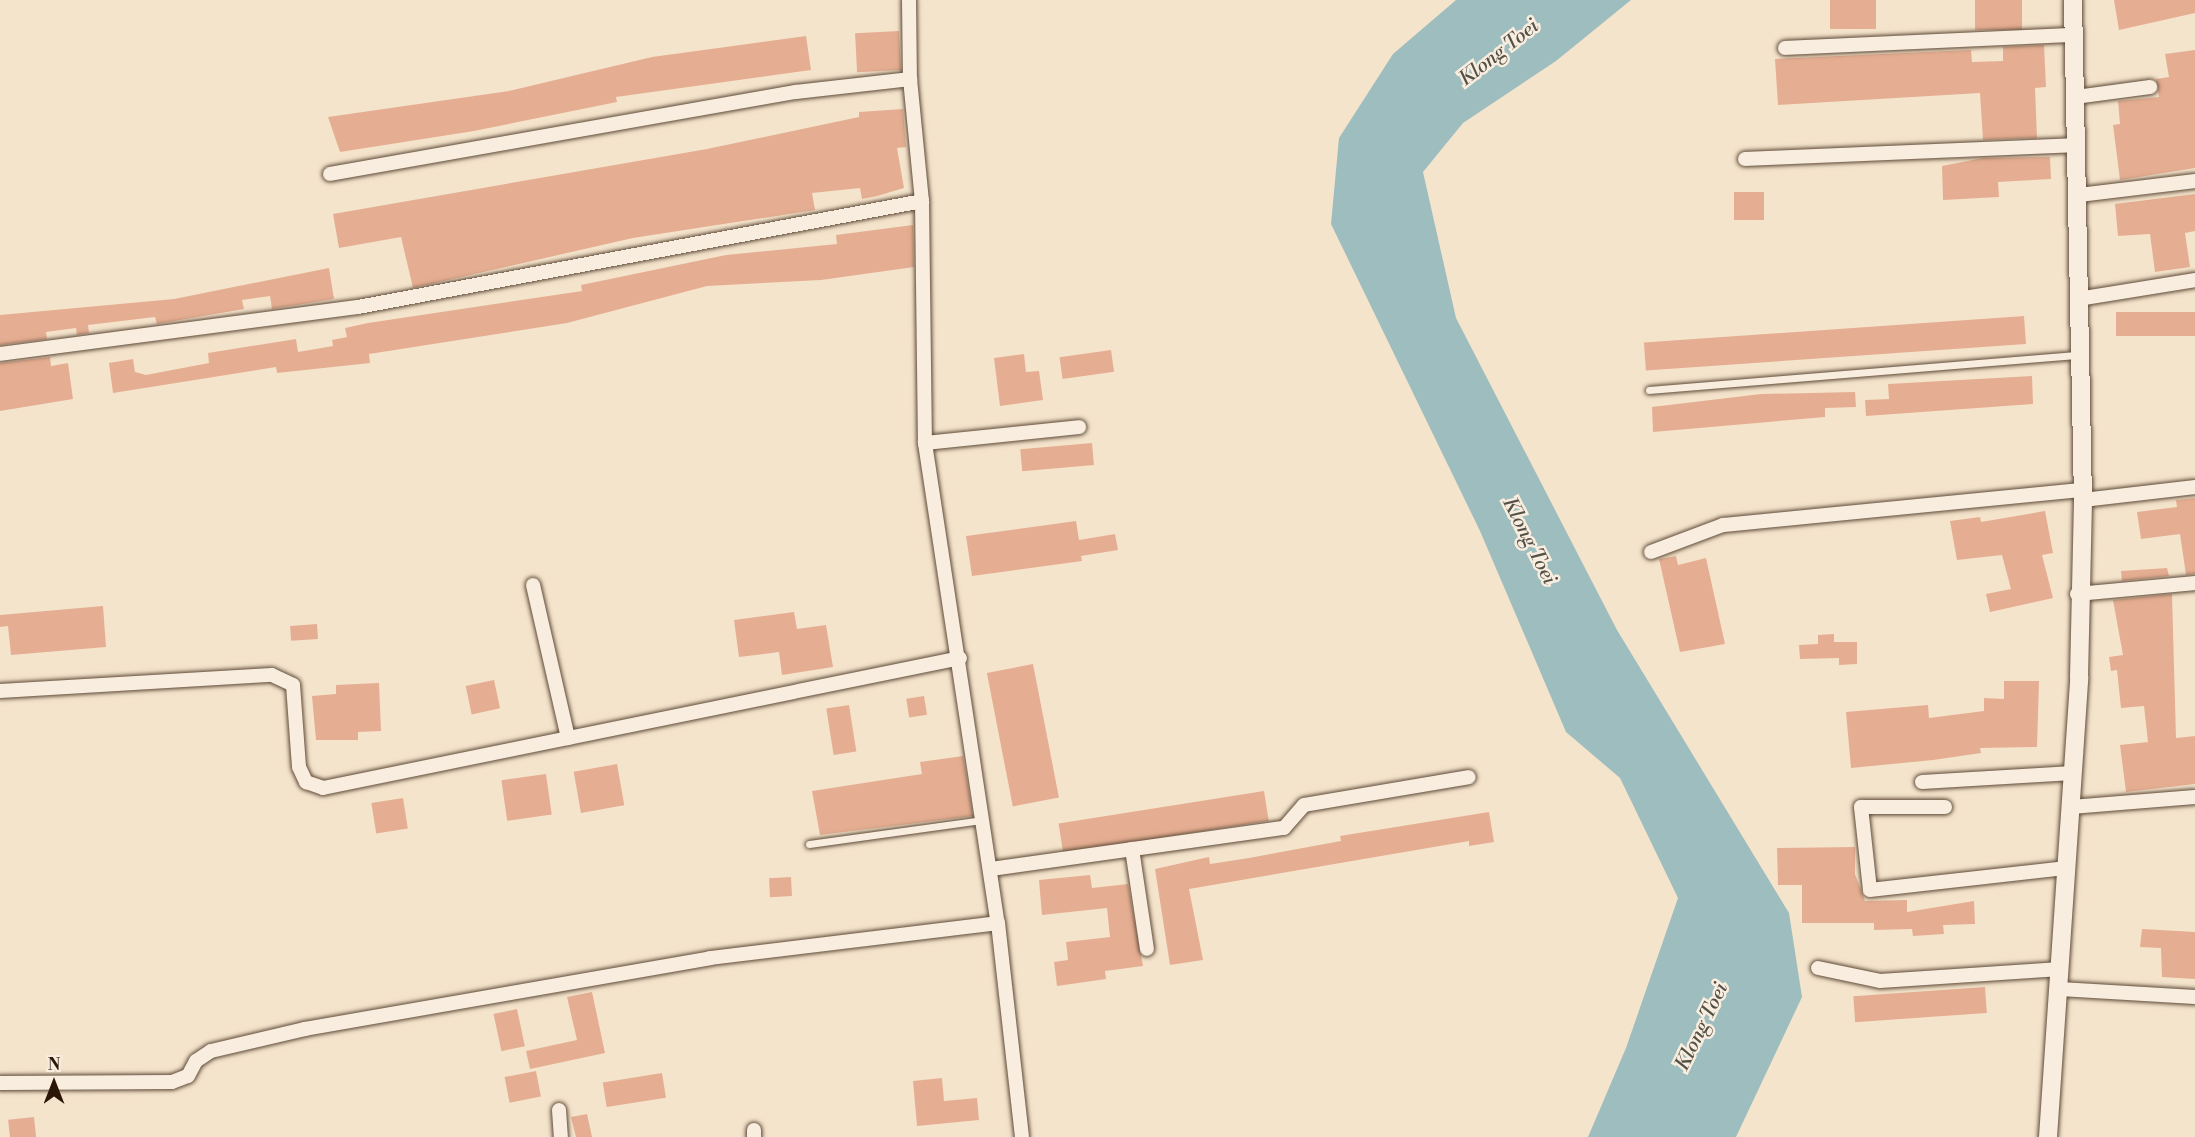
<!DOCTYPE html>
<html>
<head>
<meta charset="utf-8">
<style>
	body { margin:0 }
	#map { position:relative; width:2195px; height:1137px; overflow:hidden; background:#f5e4cc; font-family:"Libre Bodoni",serif }
	div>[style] { position:absolute }
	[style*='--x'] { left:calc(var(--x)*1px); top:calc(var(--y)*1px); width:calc(var(--w)*1px); rotate:calc(var(--a)*1deg) }
	.water>* { inset:0; background:#9ebdbe }
	.building>* { inset:0; background:#e5ae92; transform-origin:0 0 }
	.roads { filter:drop-shadow(0 0 2px #5e4a38) drop-shadow(0 0 2px #5e4a38) }
	.lane>* { height:7px; margin:-3.5px; padding:0 3.5px; transform-origin:3.5px; border-radius:3.5px; background:#f8edde }
	.street>* { height:14px; margin:-7px; padding:0 7px; transform-origin:7px; border-radius:7px; background:#f8edde }
	.secondary>* { height:18px; margin:-9px; padding:0 9px; transform-origin:9px; border-radius:9px; background:#f8edde }
	span { translate:-50% -50%; white-space:nowrap; text-align:center; line-height:1.15; -webkit-text-stroke:5px #f8edde; paint-order:stroke }
	.water-label { font-size:20px; color:#535047; font-style:italic }
	.north { position:absolute; left:24px; top:1053px; width:60px; height:60px; -webkit-text-stroke:4px #f8edde; paint-order:stroke; rotate:0deg; font-size:16px; font-weight:700; line-height:24px; text-align:center; color:#2b1607 }
	.north::after { content:''; display:block; margin:auto; width:21px; height:27px; background:#2b1607; clip-path:polygon(50% 0,100% 100%,50% 72%,0 100%) }
</style>
</head>
<body>
<div id="map">
	<div class="water">
		<div style="clip-path:polygon(1456px 0,1631px 0,1556px 61px,1463px 123px,1423px 172px,1456px 318px,1617px 630px,1789px 913px,1802px 997px,1736px 1137px,1588px 1137px,1626px 1048px,1678px 898px,1620px 778px,1566px 732px,1480px 531px,1331px 224px,1339px 138px,1393px 54px)"></div>
	</div>
	<div class="building">
		<div style="left:1830px;top:0;width:46px;height:29px"></div>
		<div style="left:1975px;top:0;width:47px;height:30px"></div>
		<div style="clip-path:polygon(2114px 0,2195px 0,2195px 13px,2119px 30px)"></div>
		<div style="left:899px;top:31px;width:39px;height:44px;rotate:87deg"></div>
		<div style="clip-path:polygon(806px 36px,811px 70px,616px 97px,617px 102px,474px 131px,340px 152px,328px 117px,509px 91px,652px 57px)"></div>
		<div style="clip-path:polygon(2044px 45px,2046px 87px,2035px 88px,2037px 138px,1983px 140px,1980px 93px,1778px 105px,1775px 59px,1971px 50px,1972px 62px,2003px 61px,2003px 47px)"></div>
		<div style="clip-path:polygon(2195px 50px,2195px 168px,2120px 180px,2113px 125px,2120px 124px,2118px 101px,2159px 97px,2156px 79px,2169px 77px,2165px 54px)"></div>
		<div style="clip-path:polygon(903px 109px,906px 147px,897px 148px,904px 188px,877px 196px,862px 199px,860px 188px,812px 193px,815px 210px,633px 238px,413px 288px,401px 237px,339px 248px,333px 214px,707px 149px,859px 117px,859px 112px)"></div>
		<div style="clip-path:polygon(2050px 157px,2051px 179px,1998px 182px,1999px 197px,1943px 200px,1942px 166px,1983px 158px)"></div>
		<div style="left:1734px;top:192px;width:30px;height:28px"></div>
		<div style="clip-path:polygon(2195px 194px,2195px 231px,2185px 233px,2190px 267px,2155px 272px,2150px 234px,2118px 236px,2115px 204px)"></div>
		<div style="clip-path:polygon(913px 225px,914px 267px,821px 280px,707px 286px,567px 323px,369px 354px,370px 363px,277px 373px,276px 367px,113px 393px,109px 363px,133px 359px,135px 372px,146px 375px,209px 363px,208px 353px,296px 339px,298px 352px,333px 346px,332px 340px,347px 337px,345px 328px,368px 323px,582px 291px,581px 285px,726px 255px,837px 244px,836px 235px)"></div>
		<div style="clip-path:polygon(329px 268px,334px 299px,272px 309px,270px 296px,242px 300px,244px 309px,157px 324px,155px 317px,88px 325px,89px 333px,77px 335px,76px 328px,46px 332px,47px 339px,0 345px,0 315px,174px 299px)"></div>
		<div style="left:2195px;top:312px;width:24px;height:79px;rotate:90deg"></div>
		<div style="left:2024px;top:316px;width:28px;height:381px;rotate:86deg"></div>
		<div style="left:1111px;top:350px;width:22px;height:52px;rotate:82deg"></div>
		<div style="clip-path:polygon(1024px 354px,1026px 372px,1039px 371px,1043px 400px,1000px 406px,994px 358px)"></div>
		<div style="clip-path:polygon(50px 357px,51px 366px,68px 363px,73px 399px,0 411px,0 363px)"></div>
		<div style="clip-path:polygon(2032px 376px,2033px 404px,1866px 416px,1865px 400px,1889px 399px,1888px 384px)"></div>
		<div style="clip-path:polygon(1855px 392px,1856px 407px,1825px 408px,1825px 417px,1653px 432px,1652px 407px,1761px 394px)"></div>
		<div style="left:1092px;top:443px;width:22px;height:72px;rotate:85deg"></div>
		<div style="clip-path:polygon(2195px 498px,2195px 574px,2186px 575px,2180px 534px,2141px 539px,2137px 512px,2177px 507px,2176px 500px)"></div>
		<div style="clip-path:polygon(2045px 511px,2053px 553px,2042px 555px,2053px 598px,1990px 612px,1986px 594px,2011px 589px,2002px 555px,1957px 560px,1950px 521px,1980px 517px,1981px 522px)"></div>
		<div style="clip-path:polygon(1076px 521px,1079px 540px,1115px 534px,1118px 550px,1081px 556px,1082px 561px,972px 576px,966px 536px)"></div>
		<div style="clip-path:polygon(1676px 556px,1678px 565px,1706px 558px,1725px 644px,1680px 652px,1659px 559px)"></div>
		<div style="clip-path:polygon(2167px 568px,2169px 576px,2122px 581px,2121px 571px)"></div>
		<div style="clip-path:polygon(2172px 594px,2176px 738px,2195px 736px,2195px 784px,2126px 792px,2120px 745px,2148px 742px,2144px 706px,2121px 708px,2117px 670px,2111px 671px,2109px 657px,2123px 655px,2113px 600px)"></div>
		<div style="clip-path:polygon(103px 606px,106px 647px,11px 655px,8px 626px,0 627px,0 615px)"></div>
		<div style="clip-path:polygon(794px 612px,797px 629px,826px 625px,833px 667px,782px 675px,779px 652px,739px 657px,734px 620px)"></div>
		<div style="left:317px;top:624px;width:15px;height:27px;rotate:86deg"></div>
		<div style="clip-path:polygon(1834px 634px,1834px 642px,1857px 642px,1857px 664px,1839px 665px,1839px 658px,1800px 659px,1799px 645px,1818px 644px,1818px 635px)"></div>
		<div style="left:1033px;top:664px;width:136px;height:47px;rotate:79deg"></div>
		<div style="left:494px;top:680px;width:29px;height:29px;rotate:78deg"></div>
		<div style="clip-path:polygon(2004px 681px,2039px 681px,2037px 747px,1980px 748px,1981px 753px,1933px 760px,1851px 768px,1846px 712px,1928px 705px,1929px 718px,1984px 711px,1984px 698px,2004px 699px)"></div>
		<div style="clip-path:polygon(379px 683px,381px 731px,358px 732px,358px 740px,316px 740px,312px 696px,336px 694px,336px 685px)"></div>
		<div style="left:924px;top:696px;width:19px;height:18px;rotate:81deg"></div>
		<div style="left:849px;top:705px;width:47px;height:23px;rotate:81deg"></div>
		<div style="clip-path:polygon(963px 756px,973px 816px,820px 835px,812px 791px,922px 774px,920px 762px)"></div>
		<div style="left:617px;top:764px;width:42px;height:44px;rotate:80deg"></div>
		<div style="left:546px;top:774px;width:41px;height:45px;rotate:82deg"></div>
		<div style="left:1264px;top:791px;width:30px;height:208px;rotate:81deg"></div>
		<div style="left:403px;top:798px;width:31px;height:32px;rotate:81deg"></div>
		<div style="clip-path:polygon(1489px 812px,1494px 842px,1469px 846px,1469px 841px,1189px 889px,1203px 960px,1170px 965px,1155px 869px,1209px 857px,1210px 864px,1249px 858px,1341px 841px,1340px 836px)"></div>
		<div style="clip-path:polygon(1855px 847px,1855px 874px,1865px 901px,1907px 900px,1907px 912px,1974px 901px,1975px 924px,1943px 925px,1944px 934px,1913px 936px,1912px 929px,1874px 930px,1874px 923px,1802px 923px,1802px 885px,1778px 885px,1777px 848px)"></div>
		<div style="clip-path:polygon(1090px 875px,1092px 888px,1128px 884px,1143px 966px,1105px 971px,1106px 979px,1057px 986px,1054px 962px,1068px 960px,1066px 942px,1110px 937px,1107px 908px,1042px 915px,1039px 880px)"></div>
		<div style="left:791px;top:877px;width:19px;height:22px;rotate:87deg"></div>
		<div style="clip-path:polygon(2142px 929px,2195px 932px,2195px 979px,2162px 977px,2161px 948px,2140px 947px)"></div>
		<div style="left:1985px;top:987px;width:26px;height:132px;rotate:86deg"></div>
		<div style="clip-path:polygon(592px 992px,605px 1053px,530px 1069px,526px 1051px,577px 1040px,567px 997px)"></div>
		<div style="left:517px;top:1009px;width:38px;height:24px;rotate:78deg"></div>
		<div style="left:536px;top:1071px;width:26px;height:32px;rotate:79deg"></div>
		<div style="left:662px;top:1073px;width:25px;height:60px;rotate:81deg"></div>
		<div style="clip-path:polygon(942px 1078px,944px 1101px,977px 1098px,979px 1120px,917px 1126px,913px 1081px)"></div>
		<div style="clip-path:polygon(587px 1114px,592px 1137px,576px 1137px,571px 1117px)"></div>
		<div style="left:34px;top:1117px;width:20px;height:26px;rotate:84deg"></div>
	</div>
	<div class="roads">
		<div class="lane">
			<div style="--x:1649;--y:390;--w:428;--a:-4.7"></div>
			<div style="--x:809;--y:844;--w:174;--a:-7.9"></div>
		</div>
		<div class="street">
			<div style="--x:909;--y:0;--w:79;--a:89.3"></div>
			<div style="--x:910;--y:79;--w:123;--a:84.4"></div>
			<div style="--x:922;--y:201;--w:242;--a:89.3"></div>
			<div style="--x:925;--y:443;--w:486;--a:81.4"></div>
			<div style="--x:998;--y:923;--w:215;--a:83.6"></div>
			<div style="--x:1785;--y:48;--w:289;--a:-2.6"></div>
			<div style="--x:2076;--y:97;--w:75;--a:-7.7"></div>
			<div style="--x:1745;--y:159;--w:333;--a:-2.4"></div>
			<div style="--x:330;--y:174;--w:473;--a:-10"></div>
			<div style="--x:796;--y:92;--w:115;--a:-6.5"></div>
			<div style="--x:2079;--y:195;--w:117;--a:-6.9"></div>
			<div style="--x:2078;--y:299;--w:119;--a:-9.2"></div>
			<div style="--x:0;--y:354;--w:361;--a:-7.5"></div>
			<div style="--x:358;--y:307;--w:574;--a:-10.64"></div>
			<div style="--x:925;--y:443;--w:155;--a:-5.9"></div>
			<div style="--x:2083;--y:500;--w:113;--a:-6.6"></div>
			<div style="--x:1651;--y:552;--w:77;--a:-20.6"></div>
			<div style="--x:1723;--y:525;--w:360;--a:-5.6"></div>
			<div style="--x:533;--y:585;--w:157;--a:77.1"></div>
			<div style="--x:2077;--y:594;--w:119;--a:-5.3"></div>
			<div style="--x:0;--y:691;--w:272;--a:-3.4"></div>
			<div style="--x:272;--y:675;--w:23;--a:25"></div>
			<div style="--x:293;--y:685;--w:82;--a:85.8"></div>
			<div style="--x:299;--y:767;--w:17;--a:65"></div>
			<div style="--x:306;--y:782;--w:18;--a:19"></div>
			<div style="--x:323;--y:788;--w:650;--a:-11.53"></div>
			<div style="--x:1922;--y:782;--w:151;--a:-3.4"></div>
			<div style="--x:1945;--y:807;--w:84;--a:180"></div>
			<div style="--x:1861;--y:807;--w:83;--a:83.8"></div>
			<div style="--x:1870;--y:890;--w:198;--a:-6.4"></div>
			<div style="--x:2071;--y:807;--w:124;--a:-4.6"></div>
			<div style="--x:1132;--y:849;--w:101;--a:81.5"></div>
			<div style="--x:991;--y:869;--w:296;--a:-8"></div>
			<div style="--x:1284;--y:828;--w:30;--a:-49"></div>
			<div style="--x:1304;--y:805;--w:167;--a:-9.6"></div>
			<div style="--x:1818;--y:968;--w:63;--a:11.8"></div>
			<div style="--x:1880;--y:981;--w:181;--a:-3.8"></div>
			<div style="--x:2060;--y:989;--w:135;--a:3.4"></div>
			<div style="--x:0;--y:1083;--w:172;--a:-0.3"></div>
			<div style="--x:172;--y:1082;--w:17;--a:-21"></div>
			<div style="--x:188;--y:1076;--w:17;--a:-62"></div>
			<div style="--x:196;--y:1061;--w:18;--a:-34"></div>
			<div style="--x:211;--y:1051;--w:97;--a:-13.2"></div>
			<div style="--x:305;--y:1029;--w:411;--a:-9.9"></div>
			<div style="--x:710;--y:958;--w:290;--a:-6.9"></div>
			<div style="--x:559;--y:1110;--w:27;--a:86"></div>
			<div style="--x:754;--y:1130;--w:7;--a:90"></div>
		</div>
		<div class="secondary">
			<div style="--x:2048;--y:1137;--w:461;--a:-86.1"></div>
			<div style="--x:2079;--y:677;--w:177;--a:-88.7"></div>
			<div style="--x:2083;--y:500;--w:500;--a:-91.15"></div>
		</div>
	</div>
	<div class="water-label">
		<span style="left:1499px;top:53px;rotate:-38deg">Klong Toei</span>
		<span style="left:1529px;top:541px;rotate:63deg">Klong Toei</span>
		<span style="left:1702px;top:1027px;rotate:-64deg">Klong Toei</span>
	</div>
	<div class="north">N</div>
</div>
</body>
</html>
